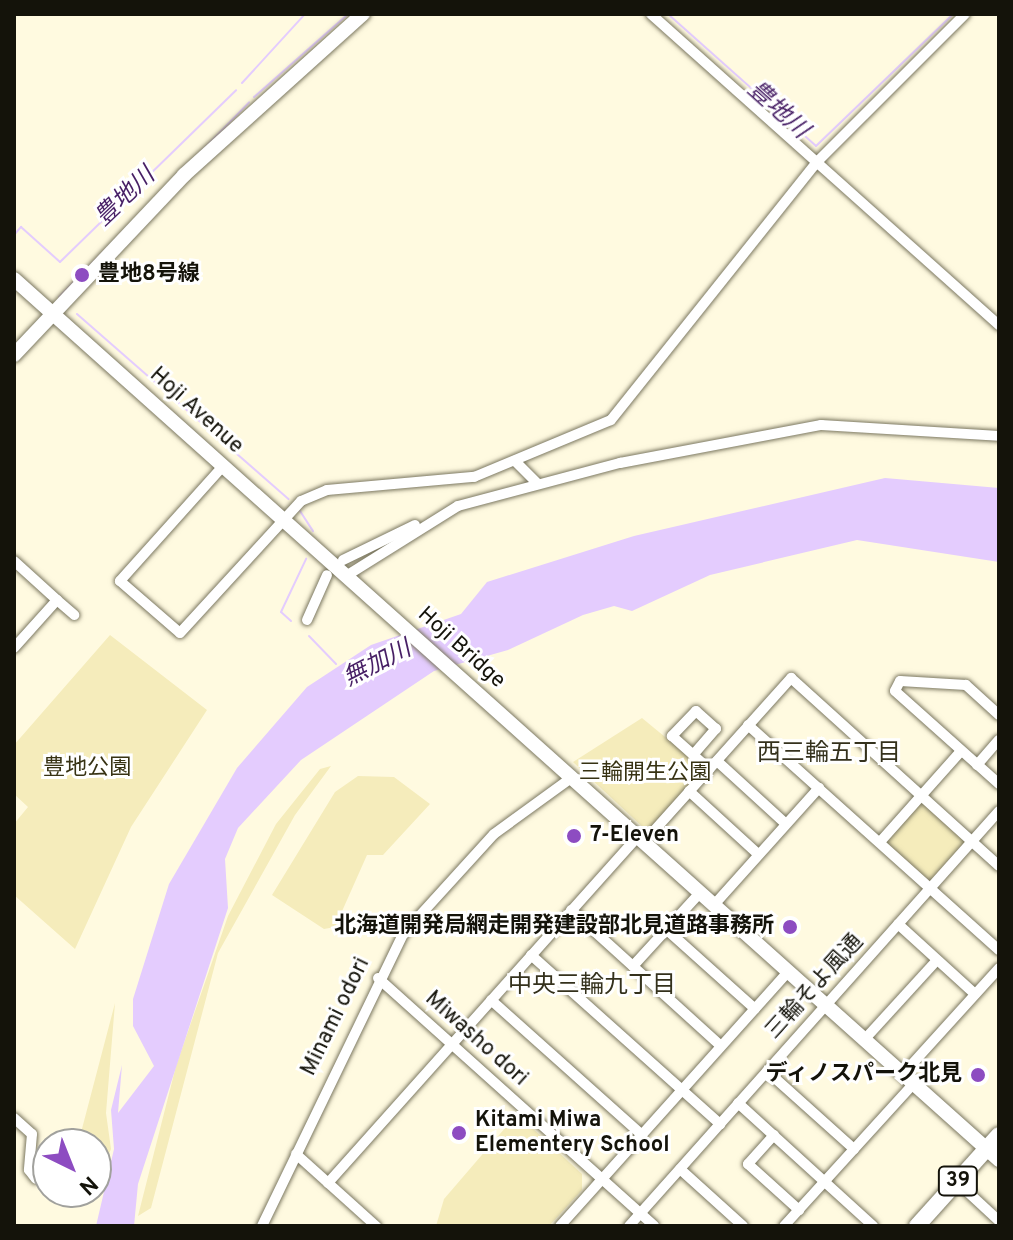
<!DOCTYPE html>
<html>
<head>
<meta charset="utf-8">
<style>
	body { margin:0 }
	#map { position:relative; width:1013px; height:1240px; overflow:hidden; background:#fffae0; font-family:Overpass,"Noto Sans JP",sans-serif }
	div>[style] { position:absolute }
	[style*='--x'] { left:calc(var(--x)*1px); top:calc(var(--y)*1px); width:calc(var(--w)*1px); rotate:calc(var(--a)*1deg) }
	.green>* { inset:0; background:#f5ecbb; transform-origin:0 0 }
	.water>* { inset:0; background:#e4ccfe }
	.stream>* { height:2px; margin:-1px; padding:0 1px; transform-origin:1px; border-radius:1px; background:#e4ccfe }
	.roads { filter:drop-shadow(0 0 2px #7c7861) drop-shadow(0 0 2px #7c7861) }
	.minor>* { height:10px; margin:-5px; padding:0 5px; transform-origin:5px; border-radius:5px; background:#fff }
	.major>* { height:14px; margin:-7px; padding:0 7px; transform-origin:7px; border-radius:7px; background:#fff }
	.highway>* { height:16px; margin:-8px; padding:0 8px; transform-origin:8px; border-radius:8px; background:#fff }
	.dots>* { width:22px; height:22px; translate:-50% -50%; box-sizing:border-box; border:4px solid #fff; border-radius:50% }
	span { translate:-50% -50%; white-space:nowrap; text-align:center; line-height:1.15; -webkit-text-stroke:6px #fff; paint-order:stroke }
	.shield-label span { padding:2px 6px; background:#fff; border:2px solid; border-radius:6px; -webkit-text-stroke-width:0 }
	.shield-label { font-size:20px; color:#14130a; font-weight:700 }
	.poi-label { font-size:22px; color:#14130a; font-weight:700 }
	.left { translate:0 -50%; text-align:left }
	.right { translate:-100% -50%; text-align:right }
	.street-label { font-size:22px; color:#14130a }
	.park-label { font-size:22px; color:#373213 }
	.water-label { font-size:24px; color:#471f65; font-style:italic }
	.neighbourhood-label { font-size:24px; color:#34311c }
	.frame { position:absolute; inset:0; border:16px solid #14130a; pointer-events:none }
	.north { position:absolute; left:32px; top:1128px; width:80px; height:80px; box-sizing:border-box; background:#fff; border:2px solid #a1a19d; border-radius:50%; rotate:137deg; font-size:22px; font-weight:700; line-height:32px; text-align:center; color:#14130a }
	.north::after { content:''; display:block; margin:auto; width:28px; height:36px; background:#8d4cc1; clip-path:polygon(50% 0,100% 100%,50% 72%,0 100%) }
</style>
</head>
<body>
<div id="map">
	<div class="green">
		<div style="clip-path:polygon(110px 635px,207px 710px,131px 827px,75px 949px,14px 895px,14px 824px,28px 807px,14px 794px,14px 745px)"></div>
		<div style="clip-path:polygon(642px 718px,704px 769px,648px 832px,573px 762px)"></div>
		<div style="clip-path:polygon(331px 766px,295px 815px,218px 953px,151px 1208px,138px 1216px,176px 1066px,228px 916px,276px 824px,320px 769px)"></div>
		<div style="clip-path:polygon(358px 776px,394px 777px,430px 804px,383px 855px,367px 855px,335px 927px,324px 929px,272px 895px,335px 792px)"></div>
		<div style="left:920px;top:801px;width:62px;height:55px;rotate:41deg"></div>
		<div style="clip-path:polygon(115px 1003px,106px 1113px,111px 1149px,96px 1185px,96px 1144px,78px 1144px)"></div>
		<div style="clip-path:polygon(517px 1114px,582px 1174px,582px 1190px,549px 1226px,436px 1226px,444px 1199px)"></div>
	</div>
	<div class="water">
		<div style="clip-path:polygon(885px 478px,999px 488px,999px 562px,857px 540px,710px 575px,632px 611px,614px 606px,583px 615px,508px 650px,434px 671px,301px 760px,238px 828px,225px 859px,228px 908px,138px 1184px,134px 1226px,96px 1226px,114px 1149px,111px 1110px,122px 1065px,118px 1113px,154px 1066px,133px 1026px,133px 999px,169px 884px,237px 768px,307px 687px,371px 645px,461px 614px,487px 582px,634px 536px)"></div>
	</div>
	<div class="stream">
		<div style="--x:668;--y:14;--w:198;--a:41.7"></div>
		<div style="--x:816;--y:146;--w:190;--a:-43.9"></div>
		<div style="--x:242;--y:83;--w:93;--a:-47.6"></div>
		<div style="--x:254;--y:97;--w:125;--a:-41.4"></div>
		<div style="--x:14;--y:235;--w:11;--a:-49"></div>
		<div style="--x:21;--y:227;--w:52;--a:41.9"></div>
		<div style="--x:60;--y:262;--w:246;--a:-44.3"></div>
		<div style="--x:59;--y:297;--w:272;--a:-45.7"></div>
		<div style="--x:77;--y:314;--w:281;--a:41.2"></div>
		<div style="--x:300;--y:511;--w:24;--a:57"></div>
		<div style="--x:291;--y:621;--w:13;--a:-138"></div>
		<div style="--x:281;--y:612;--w:59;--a:-64.7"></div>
		<div style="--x:309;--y:636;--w:39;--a:46"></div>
	</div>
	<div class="roads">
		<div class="minor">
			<div style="--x:651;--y:14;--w:467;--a:41.8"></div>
			<div style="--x:515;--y:461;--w:30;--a:45"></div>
			<div style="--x:224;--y:465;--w:156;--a:131.9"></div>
			<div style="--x:120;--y:581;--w:79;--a:40.9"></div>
			<div style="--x:180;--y:633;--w:179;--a:-47.5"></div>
			<div style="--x:301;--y:501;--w:28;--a:-23"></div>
			<div style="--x:327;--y:490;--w:148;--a:-5.1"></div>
			<div style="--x:474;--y:477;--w:148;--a:-22.6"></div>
			<div style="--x:611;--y:420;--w:330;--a:-51.4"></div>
			<div style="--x:817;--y:162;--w:209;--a:-45"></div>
			<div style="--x:343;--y:560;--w:80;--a:-25.9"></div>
			<div style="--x:14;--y:561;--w:58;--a:42.2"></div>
			<div style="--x:57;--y:600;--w:64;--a:131.9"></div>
			<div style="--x:346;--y:576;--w:132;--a:-32"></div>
			<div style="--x:458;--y:506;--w:168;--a:-14.9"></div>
			<div style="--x:620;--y:463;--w:205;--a:-10.7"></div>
			<div style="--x:821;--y:425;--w:178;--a:3.5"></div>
			<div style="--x:57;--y:600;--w:23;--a:41"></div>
			<div style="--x:307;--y:620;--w:49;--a:-66"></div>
			<div style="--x:999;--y:715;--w:45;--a:-137.7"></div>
			<div style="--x:966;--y:685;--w:66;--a:-176.5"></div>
			<div style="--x:900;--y:681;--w:11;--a:117"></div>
			<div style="--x:895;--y:691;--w:140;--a:41.8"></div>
			<div style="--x:748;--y:725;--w:337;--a:41.9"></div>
			<div style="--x:693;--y:755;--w:35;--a:-49"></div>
			<div style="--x:716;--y:729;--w:27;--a:-138"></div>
			<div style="--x:696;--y:711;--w:35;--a:134"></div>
			<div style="--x:672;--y:736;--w:50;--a:41.7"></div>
			<div style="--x:717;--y:761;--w:93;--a:42.4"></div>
			<div style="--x:977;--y:765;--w:33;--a:-49"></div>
			<div style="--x:689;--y:791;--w:93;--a:42.4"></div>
			<div style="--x:880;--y:842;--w:122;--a:-48.3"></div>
			<div style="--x:643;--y:843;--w:222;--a:-48.1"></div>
			<div style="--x:791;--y:678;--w:280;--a:42.1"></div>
			<div style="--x:713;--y:906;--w:159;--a:-48.1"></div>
			<div style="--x:571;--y:910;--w:202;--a:42.2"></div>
			<div style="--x:898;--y:924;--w:104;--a:42.3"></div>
			<div style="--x:667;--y:930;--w:118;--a:41.9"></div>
			<div style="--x:531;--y:955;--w:254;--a:41.8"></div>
			<div style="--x:633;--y:966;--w:98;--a:-47.5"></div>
			<div style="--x:378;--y:978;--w:371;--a:41.9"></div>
			<div style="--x:491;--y:1000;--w:203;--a:41.8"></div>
			<div style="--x:864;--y:1040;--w:108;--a:-47.6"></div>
			<div style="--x:767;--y:1071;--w:117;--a:41.9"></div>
			<div style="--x:903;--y:1074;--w:143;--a:-47.8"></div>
			<div style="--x:738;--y:1103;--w:183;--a:42.3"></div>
			<div style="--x:14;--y:1118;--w:24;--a:42"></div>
			<div style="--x:32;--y:1134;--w:36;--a:95"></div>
			<div style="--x:29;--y:1170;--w:11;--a:52"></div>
			<div style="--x:774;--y:1135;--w:39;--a:132"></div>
			<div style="--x:748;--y:1164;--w:69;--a:42"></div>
			<div style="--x:296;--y:1154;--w:108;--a:42"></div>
			<div style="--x:680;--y:1169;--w:85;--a:42.1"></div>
			<div style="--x:957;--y:1182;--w:57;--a:42.9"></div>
			<div style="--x:328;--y:1183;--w:462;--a:-48.2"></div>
			<div style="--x:262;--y:1226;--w:324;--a:-64.2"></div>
			<div style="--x:403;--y:934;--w:135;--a:-47.7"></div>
			<div style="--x:494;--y:834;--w:95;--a:-36"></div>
			<div style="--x:560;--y:1226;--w:341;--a:-48.1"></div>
			<div style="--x:629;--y:1226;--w:556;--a:-48.28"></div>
			<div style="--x:784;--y:1226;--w:192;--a:-47.7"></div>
		</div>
		<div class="major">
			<div style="--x:14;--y:279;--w:1322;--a:41.81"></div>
			<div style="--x:14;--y:355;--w:248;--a:-46.6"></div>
			<div style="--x:184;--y:175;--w:241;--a:-42"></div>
		</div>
		<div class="highway">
			<div style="--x:917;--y:1226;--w:122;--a:-48"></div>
		</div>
	</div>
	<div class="dots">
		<div style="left:82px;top:275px;background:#8d4cc1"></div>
		<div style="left:574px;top:836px;background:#8d4cc1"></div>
		<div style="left:790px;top:927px;background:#8d4cc1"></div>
		<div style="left:978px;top:1075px;background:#8d4cc1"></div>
		<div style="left:459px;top:1133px;background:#8d4cc1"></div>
	</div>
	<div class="shield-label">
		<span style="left:958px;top:1181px">39</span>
	</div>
	<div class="poi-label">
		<span class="left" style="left:98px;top:275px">豊地8号線</span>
		<span class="left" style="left:590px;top:836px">7-Eleven</span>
		<span class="right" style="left:774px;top:927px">北海道開発局網走開発建設部北見道路事務所</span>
		<span class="right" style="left:962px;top:1075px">ディノスパーク北見</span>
		<span class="left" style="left:475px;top:1133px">Kitami Miwa<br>Elementery School</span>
	</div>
	<div class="street-label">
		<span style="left:196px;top:411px;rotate:42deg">Hoji Avenue</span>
		<span style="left:461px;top:648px;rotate:42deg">Hoji Bridge</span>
		<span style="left:815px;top:987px;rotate:-48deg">三輪そよ風通</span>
		<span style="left:336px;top:1017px;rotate:-64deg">Minami odori</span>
		<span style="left:476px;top:1039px;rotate:42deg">Miwasho dori</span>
	</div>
	<div class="park-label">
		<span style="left:87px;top:769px">豊地公園</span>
		<span style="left:645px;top:774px">三輪開生公園</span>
	</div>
	<div class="water-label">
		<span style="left:777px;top:111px;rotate:42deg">豊地川</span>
		<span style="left:126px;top:198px;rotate:-44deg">豊地川</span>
		<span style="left:378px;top:665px;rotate:-27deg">無加川</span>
	</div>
	<div class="neighbourhood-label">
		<span style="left:829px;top:755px">西三輪五丁目</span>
		<span style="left:592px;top:987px">中央三輪九丁目</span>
	</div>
	<div class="frame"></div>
	<div class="north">N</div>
</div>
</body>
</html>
